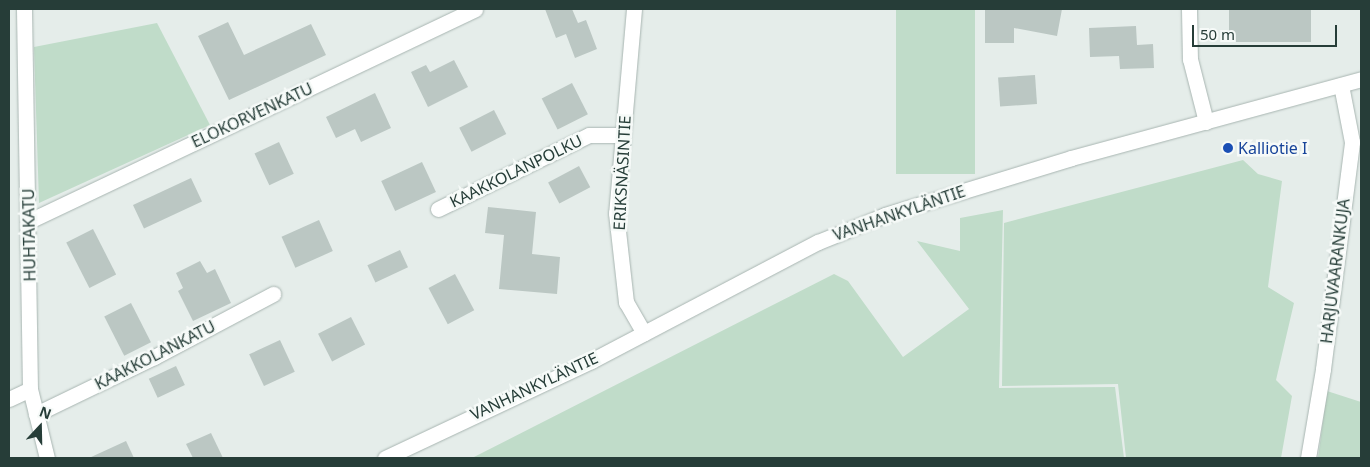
<!DOCTYPE html>
<html>
<head>
<meta charset="utf-8">
<style>
	body { margin:0 }
	#map { position:relative; width:1370px; height:467px; overflow:hidden; background:#e5edea; font-family:"Noto Sans",sans-serif }
	div>[style] { position:absolute }
	[style*='--x'] { left:calc(var(--x)*1px); top:calc(var(--y)*1px); width:calc(var(--w)*1px); rotate:calc(var(--a)*1deg) }
	.green>* { inset:0; background:#c0dcc9; transform-origin:0 0 }
	.building>* { inset:0; background:#bbc7c3; transform-origin:0 0 }
	.roads { filter:drop-shadow(0 0 1px #a8b5b1) drop-shadow(0 0 1px #a8b5b1) }
	.minor>* { height:15px; margin:-7.5px; padding:0 7.5px; transform-origin:7.5px; border-radius:7.5px; background:#fff }
	.tertiary>* { height:15px; margin:-7.5px; padding:0 7.5px; transform-origin:7.5px; border-radius:7.5px; background:#fff }
	.dots>* { width:14px; height:14px; translate:-50% -50%; box-sizing:border-box; border:2px solid #f6faf8; border-radius:50% }
	span { translate:-50% -50%; white-space:nowrap; text-align:center; line-height:1.15; -webkit-text-stroke:5px #f6faf8; paint-order:stroke }
	.street-label { font-size:16px; color:#263d38 }
	.transit-label { font-size:16px; color:#164399 }
	.left { translate:0 -50%; text-align:left }
	.frame { position:absolute; inset:0; border:10px solid #263d38; pointer-events:none }
	.north { position:absolute; left:15px; top:402px; width:50px; height:50px; -webkit-text-stroke:4px #f6faf8; paint-order:stroke; rotate:21deg; font-size:14px; font-weight:700; line-height:20px; text-align:center; color:#263d38 }
	.north::after { content:''; display:block; margin:auto; width:18px; height:22px; background:#263d38; clip-path:polygon(50% 0,100% 100%,50% 72%,0 100%) }
	.scale { position:absolute; left:1192px; top:25px; width:145px; height:22px; box-sizing:border-box; border:2px solid #263d38; border-top:0; padding-left:6px; font-size:15px; line-height:18px; white-space:nowrap; color:#263d38; -webkit-text-stroke:4px #f6faf8; paint-order:stroke }
</style>
</head>
<body>
<div id="map">
	<div class="green">
		<div style="left:896px;top:9px;width:79px;height:165px"></div>
		<div style="clip-path:polygon(157px 23px,210px 125px,39px 203px,34px 47px)"></div>
		<div style="clip-path:polygon(1243px 160px,1258px 174px,1282px 181px,1268px 287px,1294px 303px,1276px 380px,1292px 396px,1281px 458px,1126px 458px,1118px 384px,1002px 386px,1004px 223px)"></div>
		<div style="clip-path:polygon(1003px 210px,999px 388px,1115px 387px,1124px 458px,472px 458px,834px 274px,848px 281px,903px 357px,969px 309px,917px 241px,960px 251px,960px 218px)"></div>
		<div style="clip-path:polygon(1327px 391px,1361px 402px,1361px 458px,1318px 458px)"></div>
	</div>
	<div class="building">
		<div style="clip-path:polygon(545px 9px,572px 9px,578px 23px,586px 20px,597px 49px,575px 58px,566px 34px,556px 38px)"></div>
		<div style="clip-path:polygon(985px 9px,1062px 9px,1057px 36px,1014px 28px,1014px 43px,985px 43px)"></div>
		<div style="left:1311px;top:9px;width:33px;height:82px;rotate:90deg"></div>
		<div style="clip-path:polygon(228px 22px,244px 55px,311px 24px,326px 55px,229px 100px,198px 36px)"></div>
		<div style="clip-path:polygon(1136px 26px,1137px 45px,1153px 44px,1154px 68px,1120px 69px,1119px 56px,1090px 57px,1089px 28px)"></div>
		<div style="clip-path:polygon(454px 60px,468px 87px,428px 107px,411px 72px,426px 65px,430px 72px)"></div>
		<div style="left:1035px;top:75px;width:29px;height:37px;rotate:86deg"></div>
		<div style="left:572px;top:83px;width:35px;height:34px;rotate:63deg"></div>
		<div style="clip-path:polygon(375px 93px,391px 128px,361px 142px,355px 129px,336px 138px,326px 117px)"></div>
		<div style="left:494px;top:110px;width:27px;height:39px;rotate:63deg"></div>
		<div style="left:279px;top:142px;width:35px;height:27px;rotate:65deg"></div>
		<div style="left:422px;top:162px;width:33px;height:45px;rotate:65deg"></div>
		<div style="left:579px;top:166px;width:24px;height:35px;rotate:62deg"></div>
		<div style="left:191px;top:178px;width:26px;height:64px;rotate:65deg"></div>
		<div style="clip-path:polygon(488px 207px,536px 212px,532px 254px,560px 257px,557px 294px,499px 289px,504px 235px,485px 233px)"></div>
		<div style="left:319px;top:220px;width:34px;height:41px;rotate:66deg"></div>
		<div style="left:93px;top:229px;width:51px;height:30px;rotate:63deg"></div>
		<div style="left:400px;top:250px;width:19px;height:36px;rotate:65deg"></div>
		<div style="clip-path:polygon(200px 261px,207px 273px,215px 269px,231px 303px,193px 321px,178px 291px,183px 288px,176px 273px)"></div>
		<div style="left:455px;top:274px;width:41px;height:30px;rotate:62deg"></div>
		<div style="left:131px;top:303px;width:44px;height:30px;rotate:63deg"></div>
		<div style="left:351px;top:317px;width:31px;height:37px;rotate:63deg"></div>
		<div style="left:280px;top:340px;width:35px;height:34px;rotate:65deg"></div>
		<div style="left:176px;top:366px;width:21px;height:30px;rotate:65deg"></div>
		<div style="clip-path:polygon(211px 433px,223px 458px,193px 458px,186px 444px)"></div>
		<div style="clip-path:polygon(126px 441px,134px 458px,89px 458px)"></div>
	</div>
	<div class="roads">
		<div class="minor">
			<div style="--x:24;--y:9;--w:380;--a:89.1"></div>
			<div style="--x:30;--y:389;--w:71;--a:76.2"></div>
			<div style="--x:1189;--y:9;--w:50;--a:88.9"></div>
			<div style="--x:1190;--y:59;--w:65;--a:75.7"></div>
			<div style="--x:438;--y:209;--w:168;--a:-26.1"></div>
			<div style="--x:589;--y:135;--w:34;--a:0"></div>
			<div style="--x:29;--y:221;--w:494;--a:-25.4"></div>
			<div style="--x:9;--y:399;--w:23;--a:-25"></div>
			<div style="--x:36;--y:414;--w:131;--a:-25.8"></div>
			<div style="--x:154;--y:357;--w:135;--a:-27.9"></div>
			<div style="--x:1308;--y:458;--w:90;--a:-80.4"></div>
			<div style="--x:1323;--y:369;--w:229;--a:-82.7"></div>
			<div style="--x:1352;--y:142;--w:58;--a:-100.9"></div>
		</div>
		<div class="tertiary">
			<div style="--x:634;--y:9;--w:205;--a:95"></div>
			<div style="--x:616;--y:213;--w:90;--a:83.6"></div>
			<div style="--x:626;--y:302;--w:36;--a:60"></div>
			<div style="--x:385;--y:458;--w:228;--a:-25.2"></div>
			<div style="--x:591;--y:361;--w:256;--a:-27.7"></div>
			<div style="--x:818;--y:242;--w:72;--a:-21.9"></div>
			<div style="--x:885;--y:215;--w:195;--a:-17"></div>
			<div style="--x:1071;--y:158;--w:301;--a:-15.2"></div>
		</div>
	</div>
	<div class="dots">
		<div style="left:1228px;top:148px;background:#1a4fb4"></div>
	</div>
	<div class="street-label">
		<span style="left:252px;top:115px;rotate:-25deg">ELOKORVENKATU</span>
		<span style="left:516px;top:171px;rotate:-26deg">KAAKKOLANPOLKU</span>
		<span style="left:622px;top:173px;rotate:-87deg">ERIKSNÄSINTIE</span>
		<span style="left:899px;top:213px;rotate:-19deg">VANHANKYLÄNTIE</span>
		<span style="left:29px;top:235px;rotate:-91deg">HUHTAKATU</span>
		<span style="left:1335px;top:271px;rotate:-83deg">HARJUVAARANKUJA</span>
		<span style="left:155px;top:355px;rotate:-27deg">KAAKKOLANKATU</span>
		<span style="left:534px;top:386px;rotate:-25deg">VANHANKYLÄNTIE</span>
	</div>
	<div class="transit-label">
		<span class="left" style="left:1238px;top:148px">Kalliotie I</span>
	</div>
	<div class="frame"></div>
	<div class="north">N</div>
	<div class="scale">50 m</div>
</div>
</body>
</html>
